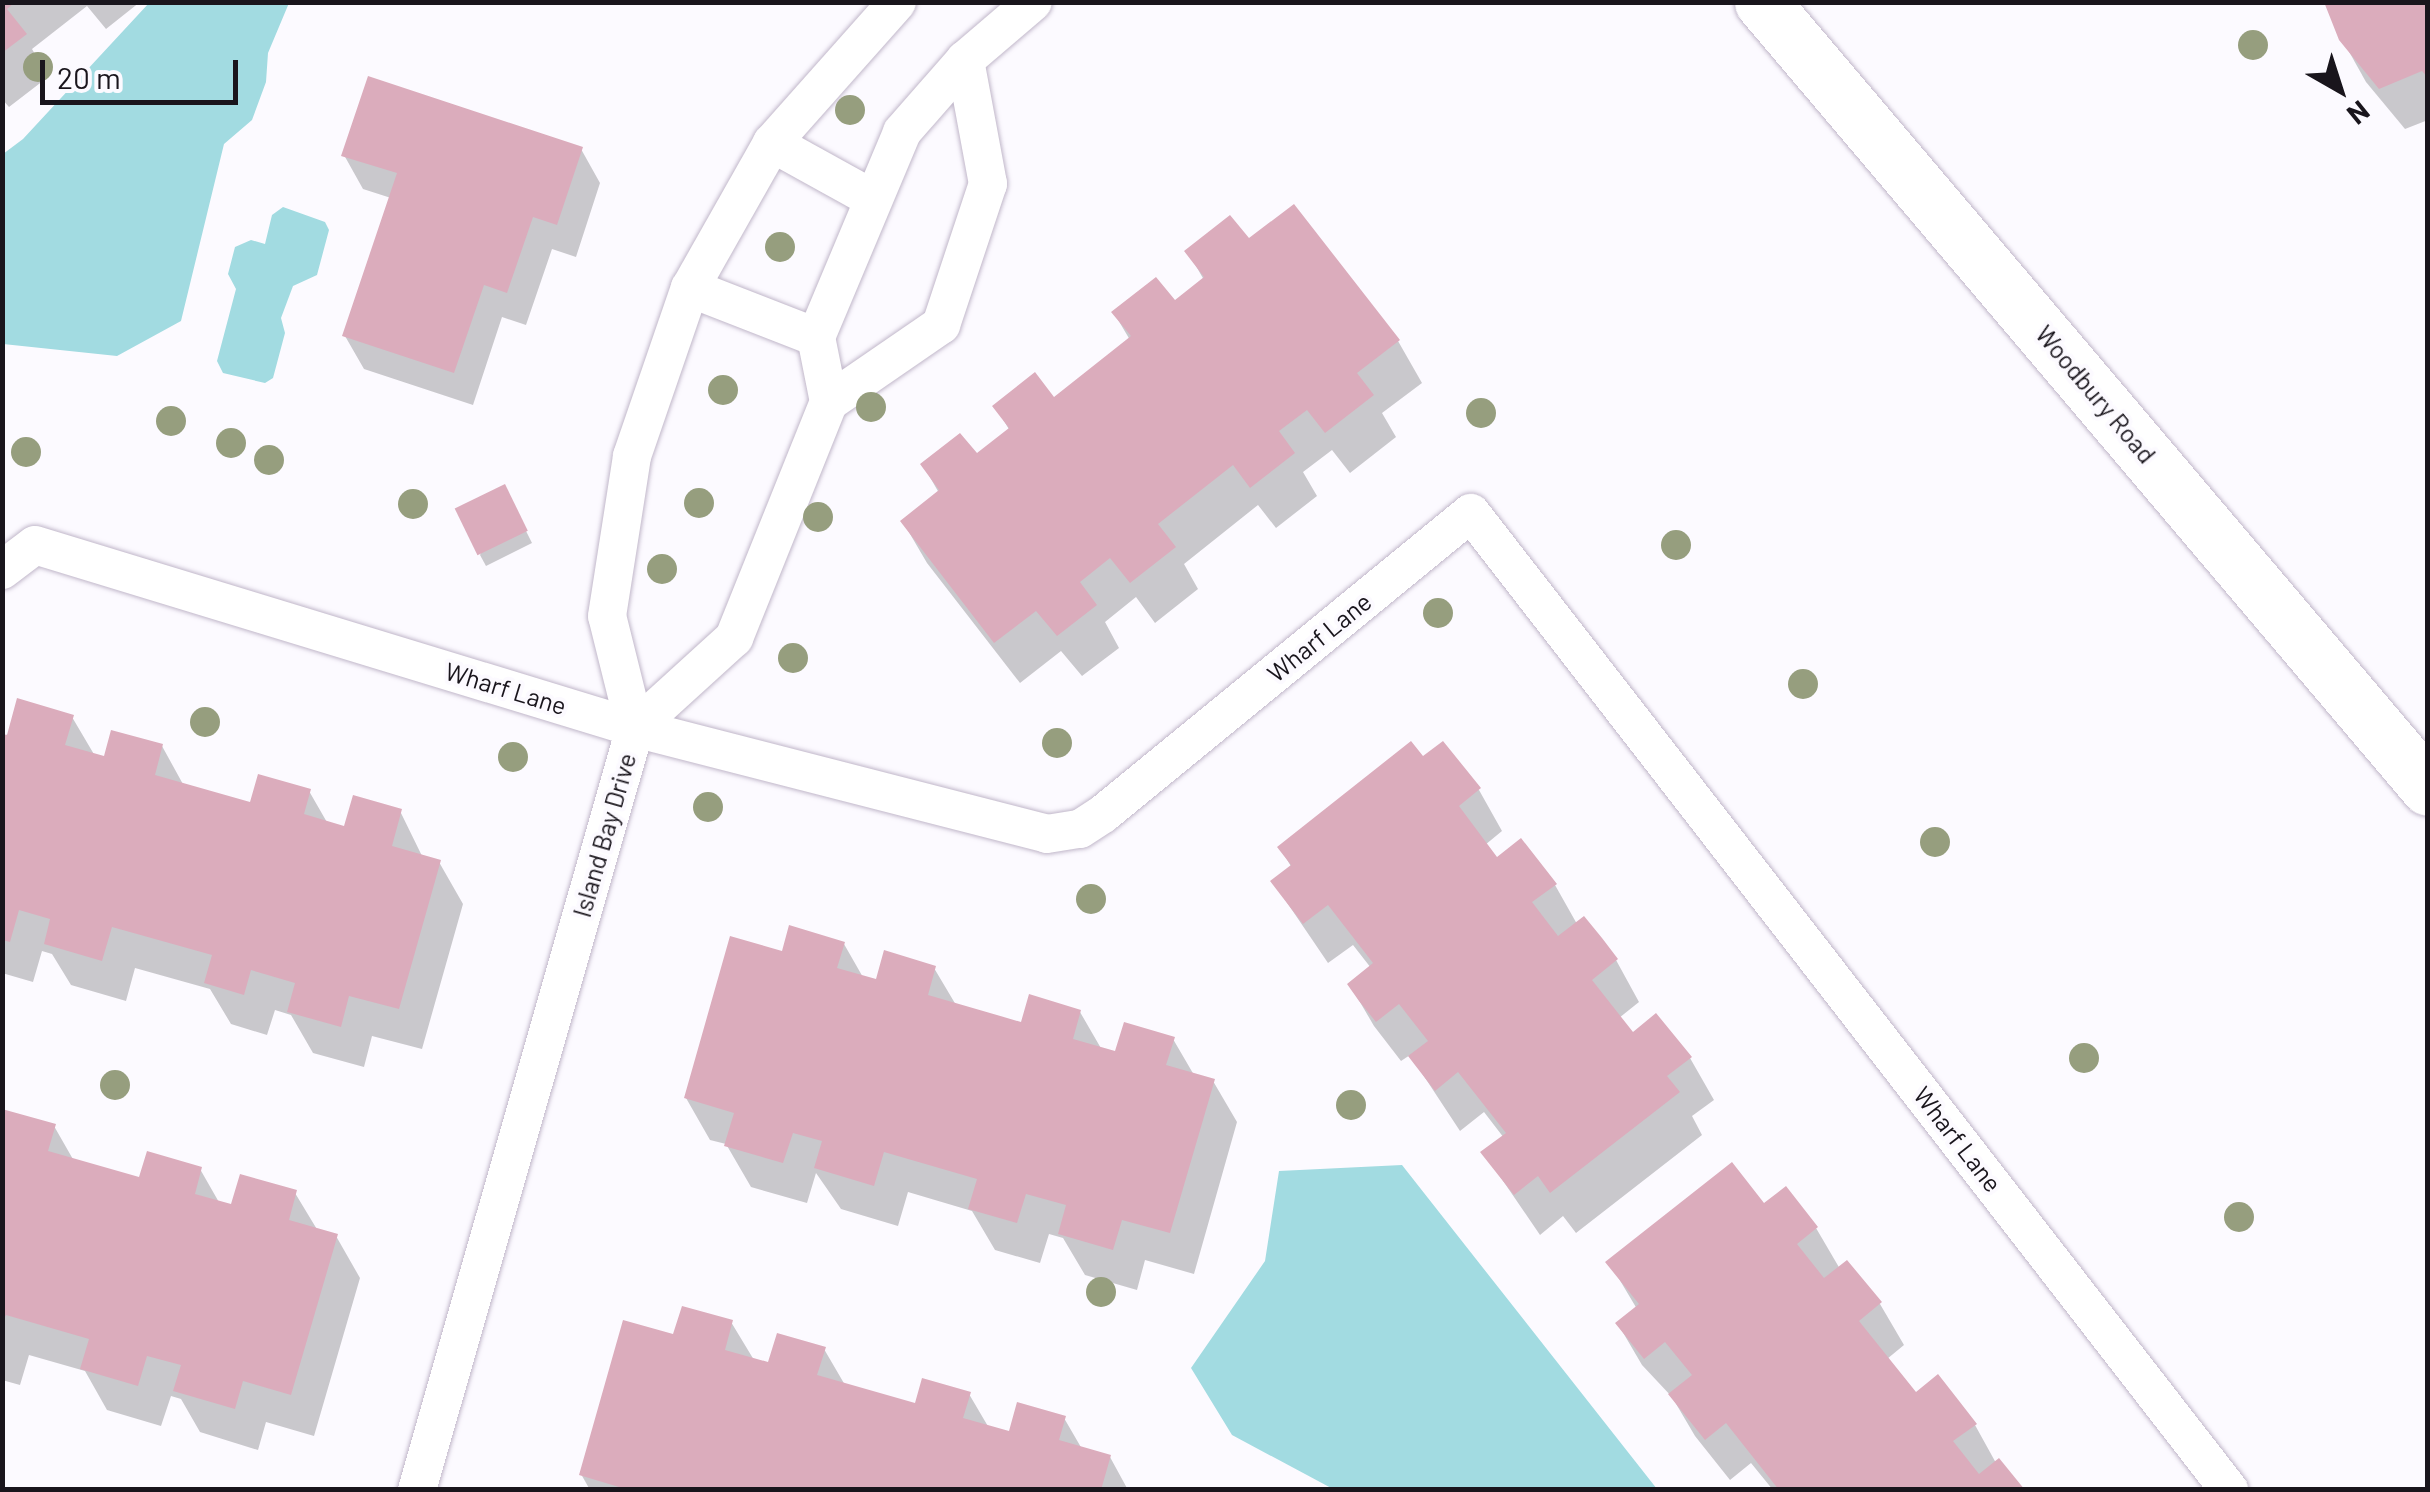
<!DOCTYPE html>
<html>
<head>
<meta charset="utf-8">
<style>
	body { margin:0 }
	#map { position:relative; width:2430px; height:1492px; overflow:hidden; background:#fcfaff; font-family:Barlow,sans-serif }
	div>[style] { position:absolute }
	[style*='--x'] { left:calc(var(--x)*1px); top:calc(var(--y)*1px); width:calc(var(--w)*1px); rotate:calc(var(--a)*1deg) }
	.water>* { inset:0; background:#a2dbe1 }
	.shadow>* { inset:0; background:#0003 }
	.building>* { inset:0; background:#dbacbc; transform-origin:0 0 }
	.roads { filter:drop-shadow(0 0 2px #c1b7ca) drop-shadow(0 0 2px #c1b7ca) }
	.lane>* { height:38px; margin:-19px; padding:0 19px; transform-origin:19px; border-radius:19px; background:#fff }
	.secondary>* { height:55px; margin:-27.5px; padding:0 27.5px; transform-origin:27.5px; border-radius:27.5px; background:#fff }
	.trees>* { width:30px; height:30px; margin:-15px; border-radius:50%; background:#969e7e }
	span { translate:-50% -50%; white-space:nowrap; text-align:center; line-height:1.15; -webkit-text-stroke:8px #fcfaff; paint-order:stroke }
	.street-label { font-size:25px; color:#19151c }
	.frame { position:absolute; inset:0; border:5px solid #19151c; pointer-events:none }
	.north { position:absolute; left:2290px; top:40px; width:100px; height:100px; -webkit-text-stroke:8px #fcfaff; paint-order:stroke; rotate:141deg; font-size:28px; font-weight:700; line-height:40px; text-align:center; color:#19151c }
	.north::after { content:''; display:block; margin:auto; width:35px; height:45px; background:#19151c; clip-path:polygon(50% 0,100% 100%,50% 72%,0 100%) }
	.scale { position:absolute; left:40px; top:60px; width:198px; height:45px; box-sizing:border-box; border:5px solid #19151c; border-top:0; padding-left:12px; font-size:30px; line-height:35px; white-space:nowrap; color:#19151c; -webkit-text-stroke:8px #fcfaff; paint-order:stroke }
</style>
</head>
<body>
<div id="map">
	<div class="water">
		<div style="clip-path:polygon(149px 3px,289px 3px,268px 53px,266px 82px,252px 120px,224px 144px,181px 321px,117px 356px,3px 344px,3px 154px,23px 139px)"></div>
		<div style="clip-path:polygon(283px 207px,325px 222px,329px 230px,317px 275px,293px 286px,281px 318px,285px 333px,273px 378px,265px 383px,223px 373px,217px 361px,236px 289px,228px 274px,235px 247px,251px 240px,265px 244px,272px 215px)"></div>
		<div style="clip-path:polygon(1402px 1165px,1657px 1489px,1333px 1489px,1232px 1435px,1191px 1368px,1265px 1261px,1279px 1171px)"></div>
	</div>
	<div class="shadow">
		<div style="clip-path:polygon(2px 2px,140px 2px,106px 29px,87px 6px,32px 49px,48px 77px,9px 107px,2px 99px)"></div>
		<div style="clip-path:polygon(2428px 2px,2428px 120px,2405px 129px,2366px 82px,2342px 39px)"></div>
		<div style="clip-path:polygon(581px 149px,600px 183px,576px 257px,552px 249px,526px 325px,502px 317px,473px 405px,364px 369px,345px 336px,391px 198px,363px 189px,344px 155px)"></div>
		<div style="clip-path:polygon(1249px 242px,1398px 341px,1422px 383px,1382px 413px,1396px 437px,1350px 473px,1332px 450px,1303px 472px,1317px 496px,1276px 528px,1258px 505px,1184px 564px,1198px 589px,1155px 623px,1136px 597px,1105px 622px,1119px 648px,1082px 676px,1061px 651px,1020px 683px,927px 563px,903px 522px,939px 493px,923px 465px,977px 457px,1010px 431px,995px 406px,1053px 400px,1130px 340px,1114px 313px,1175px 303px,1204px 280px,1188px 252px)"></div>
		<div style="clip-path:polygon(510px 499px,532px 543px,486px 566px,480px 555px)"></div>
		<div style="clip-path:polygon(72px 717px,95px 756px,105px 759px,162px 746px,184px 786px,251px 805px,309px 791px,328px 824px,346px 829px,400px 811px,423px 858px,439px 862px,463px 904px,422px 1049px,372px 1036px,364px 1067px,313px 1053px,291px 1015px,275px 1010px,267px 1035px,231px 1024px,210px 989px,135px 968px,126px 1001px,71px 985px,52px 954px,42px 951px,33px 982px,2px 973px,2px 736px)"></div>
		<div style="clip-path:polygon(1423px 759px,1479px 790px,1502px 831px,1485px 845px,1497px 860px,1555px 885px,1577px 924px,1616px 960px,1639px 1002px,1619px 1018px,1632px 1035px,1690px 1058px,1714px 1100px,1692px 1116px,1702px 1135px,1576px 1233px,1563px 1216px,1540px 1235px,1484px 1153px,1504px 1138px,1484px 1112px,1460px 1131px,1410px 1055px,1401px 1061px,1374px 1026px,1350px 985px,1371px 968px,1353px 945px,1328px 963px,1273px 882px,1292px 868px,1280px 848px)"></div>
		<div style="clip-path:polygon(844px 944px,864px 979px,878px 982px,934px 968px,956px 1005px,1023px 1025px,1080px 1012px,1102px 1050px,1117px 1055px,1173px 1039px,1194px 1075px,1213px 1081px,1237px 1122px,1194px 1274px,1145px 1260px,1137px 1290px,1085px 1275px,1063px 1238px,1049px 1234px,1040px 1263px,995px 1250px,972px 1211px,908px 1192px,898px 1226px,841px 1209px,816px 1173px,807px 1203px,751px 1187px,726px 1144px,710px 1140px,686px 1098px,783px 954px)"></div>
		<div style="clip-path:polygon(2px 1118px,54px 1126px,74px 1161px,141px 1180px,200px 1169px,220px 1204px,233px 1208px,295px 1193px,318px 1231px,336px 1236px,360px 1278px,314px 1436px,266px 1422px,258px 1450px,200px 1432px,181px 1399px,171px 1396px,161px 1426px,107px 1410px,85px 1371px,29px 1355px,20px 1385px,2px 1380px)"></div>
		<div style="clip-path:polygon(1763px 1206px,1816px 1228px,1840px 1269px,1880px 1304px,1904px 1345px,1887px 1359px,1916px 1396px,1975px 1425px,1996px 1463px,2022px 1490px,1773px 1490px,1751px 1463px,1730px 1480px,1695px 1436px,1672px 1397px,1642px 1365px,1618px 1324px,1637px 1309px,1609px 1262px)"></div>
		<div style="clip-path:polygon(731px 1322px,754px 1360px,770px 1365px,824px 1349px,845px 1385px,917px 1406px,969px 1394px,989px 1428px,1011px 1434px,1064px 1418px,1082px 1449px,1110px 1457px,1128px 1490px,590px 1490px,581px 1474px,675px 1337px)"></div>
	</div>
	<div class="building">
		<div style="clip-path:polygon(2px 2px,15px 2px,7px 9px,27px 34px,2px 53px)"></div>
		<div style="clip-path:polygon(2324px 2px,2428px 2px,2428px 78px,2422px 71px,2379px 89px,2339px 40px)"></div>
		<div style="clip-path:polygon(368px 76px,583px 147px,557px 225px,533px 217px,507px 293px,484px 285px,454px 373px,342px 336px,397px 173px,341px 156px)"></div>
		<div style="clip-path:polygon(1294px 204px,1400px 340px,1357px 373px,1374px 395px,1325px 433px,1307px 410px,1279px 431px,1295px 453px,1250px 488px,1233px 465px,1158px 524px,1176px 547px,1130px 583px,1110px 558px,1080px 582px,1097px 605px,1057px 636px,1036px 611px,994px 643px,900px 521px,939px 490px,920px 464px,960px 433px,977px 453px,1009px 428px,992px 406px,1035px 372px,1054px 397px,1131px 336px,1111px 312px,1156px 277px,1175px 300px,1204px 277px,1184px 251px,1230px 215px,1249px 238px)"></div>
		<div style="left:505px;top:484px;width:52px;height:56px;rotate:64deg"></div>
		<div style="clip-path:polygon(17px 698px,74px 715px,65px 745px,104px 756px,111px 730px,163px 744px,155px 775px,250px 802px,258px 774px,311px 789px,304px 814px,344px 826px,353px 795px,402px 809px,392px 846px,441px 860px,399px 1009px,349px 996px,341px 1027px,287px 1012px,295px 983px,251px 970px,244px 995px,204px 983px,212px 955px,112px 927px,102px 961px,44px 944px,50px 919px,19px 910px,10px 942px,2px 940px,2px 734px,7px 735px)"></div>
		<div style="clip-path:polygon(1411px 741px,1423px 756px,1443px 741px,1481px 788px,1459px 806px,1497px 857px,1521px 838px,1557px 884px,1532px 902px,1558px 936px,1584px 916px,1602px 938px,1618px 959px,1592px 980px,1633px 1032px,1656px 1013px,1692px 1057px,1667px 1076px,1680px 1092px,1550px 1193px,1538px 1176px,1514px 1195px,1480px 1152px,1506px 1133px,1458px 1072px,1435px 1091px,1408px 1056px,1428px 1041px,1399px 1004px,1376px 1022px,1359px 1001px,1347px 984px,1373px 963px,1328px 905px,1303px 924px,1270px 881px,1291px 865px,1277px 847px)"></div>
		<div style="clip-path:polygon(789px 925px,845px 942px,837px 968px,876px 979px,884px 950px,936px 966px,928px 995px,1021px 1022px,1029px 994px,1081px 1010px,1073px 1039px,1115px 1051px,1124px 1022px,1175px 1037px,1166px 1065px,1215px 1079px,1170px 1233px,1122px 1220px,1113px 1250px,1058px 1234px,1066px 1205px,1026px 1194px,1017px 1223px,968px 1209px,977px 1179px,884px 1152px,874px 1186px,814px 1168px,822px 1141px,793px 1133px,783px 1163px,724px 1146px,734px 1113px,684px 1098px,730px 936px,782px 951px)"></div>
		<div style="clip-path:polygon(2px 1109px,56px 1124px,48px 1151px,139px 1177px,147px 1151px,202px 1167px,195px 1194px,231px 1204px,240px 1174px,297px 1190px,289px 1220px,338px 1234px,291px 1395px,243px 1381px,235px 1409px,173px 1391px,181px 1365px,147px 1356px,138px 1386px,80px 1369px,89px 1339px,6px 1315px,2px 1322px)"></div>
		<div style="clip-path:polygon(1732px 1162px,1764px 1203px,1786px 1186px,1818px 1227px,1797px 1244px,1824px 1278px,1847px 1260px,1882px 1302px,1859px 1321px,1916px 1392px,1938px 1374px,1956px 1397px,1977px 1424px,1953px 1441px,1979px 1474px,1999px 1458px,2025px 1490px,1779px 1490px,1726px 1423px,1705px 1440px,1668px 1394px,1692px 1375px,1665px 1342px,1644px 1359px,1615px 1323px,1639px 1304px,1605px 1262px)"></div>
		<div style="clip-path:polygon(682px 1306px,733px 1320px,725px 1350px,768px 1362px,777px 1333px,826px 1347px,817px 1375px,915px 1403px,922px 1378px,971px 1392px,963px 1418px,1009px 1431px,1017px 1402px,1066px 1416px,1059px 1440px,1111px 1455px,1101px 1490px,629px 1490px,579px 1475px,623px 1320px,673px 1334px)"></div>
	</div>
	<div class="roads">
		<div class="lane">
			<div style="--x:772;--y:143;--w:115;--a:29"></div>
			<div style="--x:690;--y:288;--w:135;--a:21.3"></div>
			<div style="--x:829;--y:402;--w:66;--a:-101.3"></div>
			<div style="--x:816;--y:337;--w:222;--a:-67.2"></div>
			<div style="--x:902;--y:132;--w:96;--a:-48.8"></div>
			<div style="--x:2;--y:570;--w:41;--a:-37.1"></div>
			<div style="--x:35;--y:545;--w:627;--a:16.96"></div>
			<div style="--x:635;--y:728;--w:425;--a:14.4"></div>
			<div style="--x:1047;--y:834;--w:33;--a:-9"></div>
			<div style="--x:1080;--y:829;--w:27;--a:-33"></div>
			<div style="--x:1103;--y:814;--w:475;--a:-39.3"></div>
			<div style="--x:1471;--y:513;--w:1237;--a:52.19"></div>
			<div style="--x:635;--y:728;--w:134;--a:-42.3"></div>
			<div style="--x:734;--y:638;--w:254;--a:-68.1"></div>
			<div style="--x:829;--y:402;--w:136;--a:-34.5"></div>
			<div style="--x:941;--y:325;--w:149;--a:-71.6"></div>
			<div style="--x:988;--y:184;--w:126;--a:-100.5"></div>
			<div style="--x:965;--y:60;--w:89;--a:-40.5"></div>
			<div style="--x:417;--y:1490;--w:793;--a:-74.03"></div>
			<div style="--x:635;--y:728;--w:115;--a:-104"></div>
			<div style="--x:607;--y:616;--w:162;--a:-81.1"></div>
			<div style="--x:632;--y:456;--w:178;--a:-71"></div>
			<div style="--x:690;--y:288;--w:167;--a:-60.5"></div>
			<div style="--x:772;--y:143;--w:188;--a:-48.4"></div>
		</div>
		<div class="secondary">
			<div style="--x:1762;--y:2;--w:1030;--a:49.72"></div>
		</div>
	</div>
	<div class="trees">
		<div style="left:2253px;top:45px"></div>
		<div style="left:38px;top:67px"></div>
		<div style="left:850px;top:110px"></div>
		<div style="left:780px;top:247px"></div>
		<div style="left:723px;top:390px"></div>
		<div style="left:871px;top:407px"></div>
		<div style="left:1481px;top:413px"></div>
		<div style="left:171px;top:421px"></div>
		<div style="left:231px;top:443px"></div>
		<div style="left:26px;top:452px"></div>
		<div style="left:269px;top:460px"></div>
		<div style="left:699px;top:503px"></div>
		<div style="left:413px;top:504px"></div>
		<div style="left:818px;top:517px"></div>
		<div style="left:1676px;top:545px"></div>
		<div style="left:662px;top:569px"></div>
		<div style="left:1438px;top:613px"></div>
		<div style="left:793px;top:658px"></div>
		<div style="left:1803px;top:684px"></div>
		<div style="left:205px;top:722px"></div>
		<div style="left:1057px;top:743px"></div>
		<div style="left:513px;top:757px"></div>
		<div style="left:708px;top:807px"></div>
		<div style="left:1935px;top:842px"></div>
		<div style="left:1091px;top:899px"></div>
		<div style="left:2084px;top:1058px"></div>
		<div style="left:115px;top:1085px"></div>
		<div style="left:1351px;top:1105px"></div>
		<div style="left:2239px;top:1217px"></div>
		<div style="left:1101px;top:1292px"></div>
	</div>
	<div class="street-label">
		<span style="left:2096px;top:394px;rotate:50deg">Woodbury Road</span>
		<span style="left:1319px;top:637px;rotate:-39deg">Wharf Lane</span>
		<span style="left:506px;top:688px;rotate:17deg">Wharf Lane</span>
		<span style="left:604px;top:835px;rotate:-74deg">Island Bay Drive</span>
		<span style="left:1958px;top:1139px;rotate:52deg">Wharf Lane</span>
	</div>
	<div class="frame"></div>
	<div class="north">N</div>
	<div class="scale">20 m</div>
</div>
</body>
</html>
